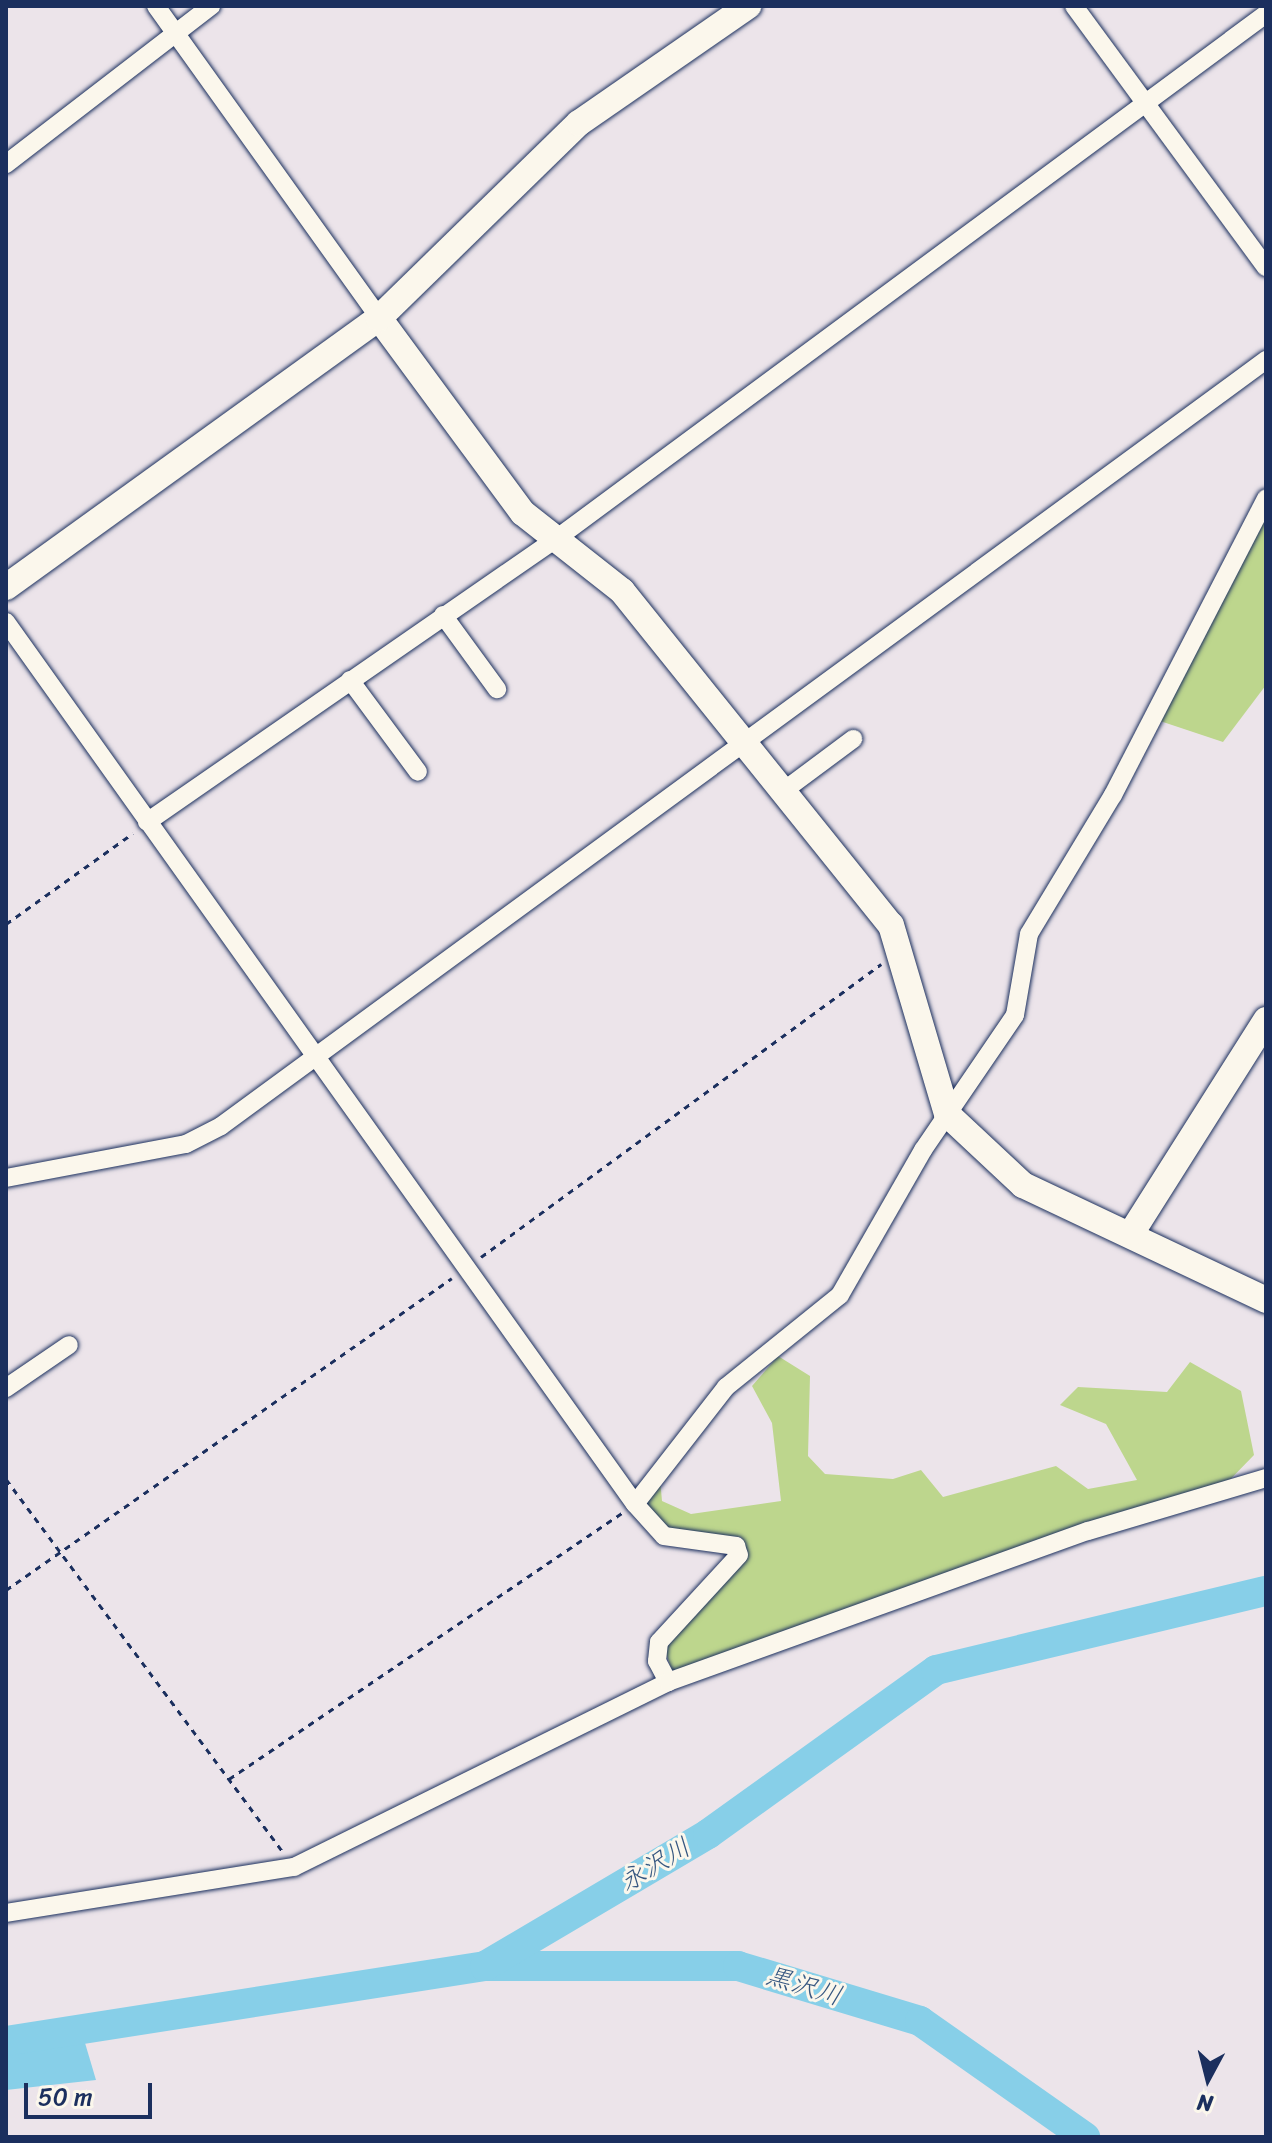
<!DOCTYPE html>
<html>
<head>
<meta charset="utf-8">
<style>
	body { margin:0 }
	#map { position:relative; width:1272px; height:2143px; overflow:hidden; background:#ece4ea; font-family:Sriracha,"Klee One",sans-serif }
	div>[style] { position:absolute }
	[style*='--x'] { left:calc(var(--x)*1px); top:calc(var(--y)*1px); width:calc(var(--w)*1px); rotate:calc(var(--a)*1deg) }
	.green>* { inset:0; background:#bdd68d }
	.water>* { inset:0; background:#87cfe8 }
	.river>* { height:30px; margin:-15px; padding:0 15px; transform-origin:15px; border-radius:15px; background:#87cfe8 }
	.path>* { height:3px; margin-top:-1.5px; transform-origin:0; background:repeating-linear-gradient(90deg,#1b2f5e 0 6px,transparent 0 12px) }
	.roads { filter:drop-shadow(0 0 2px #1b2f5e) drop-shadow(0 0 2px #1b2f5e) }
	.street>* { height:18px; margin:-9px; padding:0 9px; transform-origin:9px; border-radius:9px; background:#fbf7ec }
	.secondary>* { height:26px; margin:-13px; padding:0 13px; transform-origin:13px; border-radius:13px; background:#fbf7ec }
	span { translate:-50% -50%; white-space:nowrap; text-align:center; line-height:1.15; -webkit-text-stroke:6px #fbf7ec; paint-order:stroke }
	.water-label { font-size:26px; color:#365780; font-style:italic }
	.frame { position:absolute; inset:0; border:8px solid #1b2f5e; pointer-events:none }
	.north { position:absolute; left:1168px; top:2039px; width:80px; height:80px; -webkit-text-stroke:6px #fbf7ec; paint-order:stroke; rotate:187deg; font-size:22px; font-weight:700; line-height:32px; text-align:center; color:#1b2f5e }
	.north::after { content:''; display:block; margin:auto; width:28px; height:36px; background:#1b2f5e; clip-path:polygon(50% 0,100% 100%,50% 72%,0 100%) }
	.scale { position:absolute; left:24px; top:2083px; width:128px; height:36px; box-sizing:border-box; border:4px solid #1b2f5e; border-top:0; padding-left:10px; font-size:24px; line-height:28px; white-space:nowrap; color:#1b2f5e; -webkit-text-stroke:6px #fbf7ec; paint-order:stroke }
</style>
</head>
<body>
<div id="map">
	<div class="green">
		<div style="clip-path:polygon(1266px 499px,1266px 685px,1223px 742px,1151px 718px)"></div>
		<div style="clip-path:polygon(778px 1356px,810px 1376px,808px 1456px,825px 1474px,893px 1479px,921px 1470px,943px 1497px,1056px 1466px,1088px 1489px,1137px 1480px,1106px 1424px,1060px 1405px,1078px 1387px,1167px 1392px,1190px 1362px,1241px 1391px,1254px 1455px,1217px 1493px,673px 1675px,665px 1649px,744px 1559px,741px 1537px,673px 1533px,645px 1506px,660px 1479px,662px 1501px,691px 1514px,781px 1501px,772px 1423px,752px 1386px)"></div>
	</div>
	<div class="water">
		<div style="clip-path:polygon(80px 2026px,96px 2080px,6px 2090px,6px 2037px)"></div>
	</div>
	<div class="river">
		<div style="--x:485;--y:1966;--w:253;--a:0"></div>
		<div style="--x:738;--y:1966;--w:190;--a:16.8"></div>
		<div style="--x:920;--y:2021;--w:202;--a:35.1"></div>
		<div style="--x:6;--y:2041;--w:485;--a:-8.9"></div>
		<div style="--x:485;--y:1966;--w:259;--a:-30.6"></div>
		<div style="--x:708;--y:1834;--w:281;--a:-35.7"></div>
		<div style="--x:936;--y:1670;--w:339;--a:-13.5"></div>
	</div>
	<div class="path">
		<div style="--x:6;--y:924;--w:156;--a:-35.6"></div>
		<div style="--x:481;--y:1257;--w:496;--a:-36.2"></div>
		<div style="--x:6;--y:1479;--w:465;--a:53.4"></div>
		<div style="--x:6;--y:1590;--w:544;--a:-34.97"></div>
		<div style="--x:229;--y:1779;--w:475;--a:-34.1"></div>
	</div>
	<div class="roads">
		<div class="street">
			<div style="--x:156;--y:6;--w:384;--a:54.4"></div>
			<div style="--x:1074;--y:6;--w:324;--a:53.7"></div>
			<div style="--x:6;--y:164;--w:259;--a:-37.6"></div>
			<div style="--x:443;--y:615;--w:92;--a:53.9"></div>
			<div style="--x:6;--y:622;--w:1083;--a:54.51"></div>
			<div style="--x:635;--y:1504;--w:43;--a:47.8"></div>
			<div style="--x:664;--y:1536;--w:73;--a:7.9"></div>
			<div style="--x:736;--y:1546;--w:9;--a:72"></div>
			<div style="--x:739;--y:1555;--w:118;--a:132.6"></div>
			<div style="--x:659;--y:1642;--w:19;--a:96"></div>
			<div style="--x:657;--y:1661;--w:24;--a:62"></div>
			<div style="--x:350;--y:680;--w:114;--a:53.5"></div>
			<div style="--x:786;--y:789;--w:84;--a:-36.7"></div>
			<div style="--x:147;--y:822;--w:497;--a:-34.7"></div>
			<div style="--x:556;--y:539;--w:883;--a:-36.48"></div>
			<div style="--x:6;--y:1178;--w:183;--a:-10.7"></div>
			<div style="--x:186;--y:1144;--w:39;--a:-27"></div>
			<div style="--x:221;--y:1126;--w:1296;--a:-36.24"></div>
			<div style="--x:6;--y:1388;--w:76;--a:-34.3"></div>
			<div style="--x:635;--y:1504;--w:148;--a:-52.1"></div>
			<div style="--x:726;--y:1387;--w:146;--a:-38.9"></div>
			<div style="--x:840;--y:1295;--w:167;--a:-60.2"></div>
			<div style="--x:923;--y:1150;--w:163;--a:-55.7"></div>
			<div style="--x:1015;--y:1015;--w:82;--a:-80.2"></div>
			<div style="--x:1029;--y:934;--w:162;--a:-58.9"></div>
			<div style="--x:1113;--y:795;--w:334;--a:-62.7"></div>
			<div style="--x:6;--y:1913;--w:292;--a:-9.1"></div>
			<div style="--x:294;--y:1867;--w:417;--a:-26.3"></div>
			<div style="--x:668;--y:1682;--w:446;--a:-19.8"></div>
			<div style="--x:1088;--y:1531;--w:186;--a:-16.6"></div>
		</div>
		<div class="secondary">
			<div style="--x:379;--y:318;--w:242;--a:53.6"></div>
			<div style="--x:523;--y:513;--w:126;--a:38.2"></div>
			<div style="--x:622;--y:591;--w:429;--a:51.2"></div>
			<div style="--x:891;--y:925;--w:197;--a:73.5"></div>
			<div style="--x:947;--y:1114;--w:104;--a:43.1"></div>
			<div style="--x:1023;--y:1185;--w:269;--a:25.3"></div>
			<div style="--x:6;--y:587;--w:460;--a:-35.8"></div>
			<div style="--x:379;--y:318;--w:279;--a:-44.3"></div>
			<div style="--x:579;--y:123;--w:206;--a:-34.7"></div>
			<div style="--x:1132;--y:1232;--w:251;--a:-57.7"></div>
		</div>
	</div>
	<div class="water-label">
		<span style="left:655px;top:1865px;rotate:-31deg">永沢川</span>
		<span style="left:804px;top:1986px;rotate:17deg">黒沢川</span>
	</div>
	<div class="frame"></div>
	<div class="north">N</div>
	<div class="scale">50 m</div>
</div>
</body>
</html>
